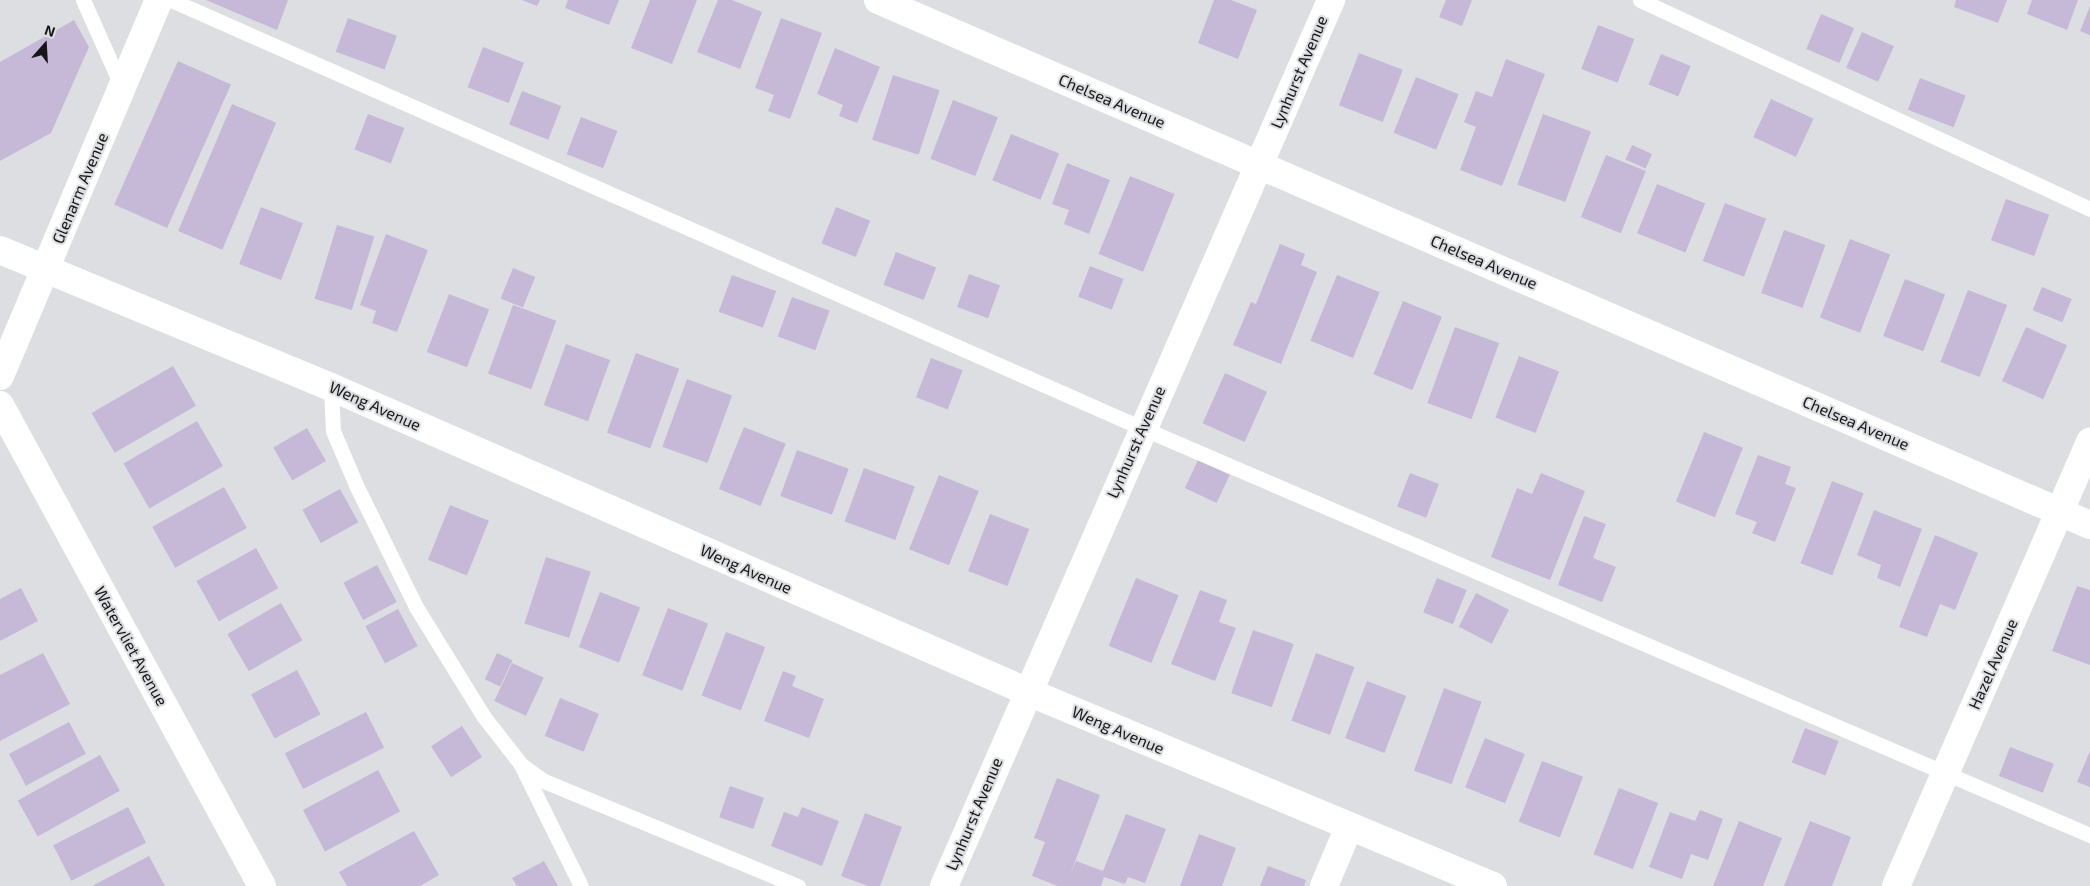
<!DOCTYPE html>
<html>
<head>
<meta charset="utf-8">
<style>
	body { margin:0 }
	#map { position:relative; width:2090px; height:886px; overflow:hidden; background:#dddee1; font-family:"Exo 2",sans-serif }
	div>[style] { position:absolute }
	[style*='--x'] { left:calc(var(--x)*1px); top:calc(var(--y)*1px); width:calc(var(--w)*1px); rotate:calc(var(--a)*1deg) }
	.building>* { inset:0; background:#c6b9d8; transform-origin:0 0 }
	.lane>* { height:15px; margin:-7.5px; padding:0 7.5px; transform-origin:7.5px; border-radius:7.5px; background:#fff }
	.street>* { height:28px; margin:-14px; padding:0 14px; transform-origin:14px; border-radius:14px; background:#fff }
	.secondary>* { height:28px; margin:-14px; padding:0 14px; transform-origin:14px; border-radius:14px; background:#fff }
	span { translate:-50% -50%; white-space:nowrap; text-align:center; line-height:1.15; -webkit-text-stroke:4px #dddee1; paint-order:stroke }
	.street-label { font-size:16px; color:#161618 }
	.north { position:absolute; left:20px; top:20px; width:50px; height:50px; -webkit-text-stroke:4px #dddee1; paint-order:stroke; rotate:19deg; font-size:14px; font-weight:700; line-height:20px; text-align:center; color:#161618 }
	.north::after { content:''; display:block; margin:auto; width:18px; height:22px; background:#161618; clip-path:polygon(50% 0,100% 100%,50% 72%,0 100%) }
</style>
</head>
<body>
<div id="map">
	<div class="building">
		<div style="clip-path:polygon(206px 0,288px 0,277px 30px)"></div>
		<div style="clip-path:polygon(522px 0,540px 0,537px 6px)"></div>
		<div style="clip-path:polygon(568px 0,619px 0,609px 25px,565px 8px)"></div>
		<div style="clip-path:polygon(650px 0,697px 0,672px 64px,631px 48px)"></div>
		<div style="clip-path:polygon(718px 0,732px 0,762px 12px,740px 69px,697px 52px)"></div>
		<div style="clip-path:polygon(1214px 0,1231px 0,1257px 10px,1238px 59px,1198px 43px)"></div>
		<div style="clip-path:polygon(1446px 0,1472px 0,1462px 26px,1439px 17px)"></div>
		<div style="clip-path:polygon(1956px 0,2007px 0,1998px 23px,1954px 7px)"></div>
		<div style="clip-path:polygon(2032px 0,2078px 0,2067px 30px,2027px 14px)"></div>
		<div style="clip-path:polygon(2090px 6px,2090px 35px,2080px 31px)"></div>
		<div style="left:1821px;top:14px;width:36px;height:38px;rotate:23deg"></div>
		<div style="left:348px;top:18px;width:52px;height:36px;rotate:20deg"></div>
		<div style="clip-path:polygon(781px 18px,822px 33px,790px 119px,768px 111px,774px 95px,755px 88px)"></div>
		<div style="clip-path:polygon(74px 20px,89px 47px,51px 133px,0 161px,0 62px)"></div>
		<div style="left:1598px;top:25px;width:39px;height:47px;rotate:21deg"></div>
		<div style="left:1862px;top:32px;width:35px;height:39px;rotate:24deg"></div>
		<div style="left:483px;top:47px;width:44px;height:43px;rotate:21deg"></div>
		<div style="clip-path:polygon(835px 48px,880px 67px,857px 123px,839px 116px,843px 105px,817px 94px)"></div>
		<div style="left:1359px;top:53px;width:47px;height:56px;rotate:21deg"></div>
		<div style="left:1661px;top:54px;width:32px;height:33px;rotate:22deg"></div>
		<div style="clip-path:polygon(1506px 59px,1545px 74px,1502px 186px,1460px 170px,1476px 127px,1464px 122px,1476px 91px,1492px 97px)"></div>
		<div style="left:178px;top:61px;width:58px;height:157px;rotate:24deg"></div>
		<div style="left:893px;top:75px;width:49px;height:68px;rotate:18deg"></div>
		<div style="left:1416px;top:77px;width:46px;height:60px;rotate:22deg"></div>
		<div style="left:1920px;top:78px;width:49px;height:34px;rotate:21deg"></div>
		<div style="left:522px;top:91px;width:42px;height:36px;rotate:21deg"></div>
		<div style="left:1771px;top:99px;width:47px;height:42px;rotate:25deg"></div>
		<div style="left:953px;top:100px;width:48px;height:63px;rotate:21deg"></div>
		<div style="left:232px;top:104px;width:48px;height:138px;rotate:23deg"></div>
		<div style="left:368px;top:114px;width:39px;height:38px;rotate:21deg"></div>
		<div style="left:1543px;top:114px;width:51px;height:75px;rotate:20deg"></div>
		<div style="left:581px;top:117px;width:39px;height:40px;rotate:21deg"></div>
		<div style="left:1011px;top:134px;width:52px;height:50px;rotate:22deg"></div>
		<div style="left:1632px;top:145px;width:22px;height:16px;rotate:24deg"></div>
		<div style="left:1606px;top:155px;width:43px;height:67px;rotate:22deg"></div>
		<div style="clip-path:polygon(1067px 163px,1110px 180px,1089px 234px,1064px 224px,1069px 210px,1052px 204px)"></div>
		<div style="left:1130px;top:176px;width:48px;height:84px;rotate:22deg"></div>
		<div style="left:1657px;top:184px;width:52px;height:53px;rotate:22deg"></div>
		<div style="left:2006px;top:199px;width:46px;height:44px;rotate:20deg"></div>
		<div style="left:1725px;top:203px;width:44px;height:62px;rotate:21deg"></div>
		<div style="left:261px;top:207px;width:45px;height:61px;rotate:21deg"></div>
		<div style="left:836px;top:207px;width:37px;height:39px;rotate:22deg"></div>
		<div style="left:337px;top:225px;width:39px;height:77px;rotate:17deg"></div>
		<div style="left:1784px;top:230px;width:44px;height:67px;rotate:20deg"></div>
		<div style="clip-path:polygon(386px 234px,428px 250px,397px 332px,372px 323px,376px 311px,360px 305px)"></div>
		<div style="left:1850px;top:239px;width:43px;height:84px;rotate:21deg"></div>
		<div style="clip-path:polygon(1280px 244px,1305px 254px,1301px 265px,1317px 272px,1281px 364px,1233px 345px,1251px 302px,1256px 304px)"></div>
		<div style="left:896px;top:252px;width:43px;height:35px;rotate:21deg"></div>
		<div style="left:1090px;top:266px;width:36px;height:33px;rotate:21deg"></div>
		<div style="left:513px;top:268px;width:24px;height:33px;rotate:22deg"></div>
		<div style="left:969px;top:274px;width:33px;height:35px;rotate:20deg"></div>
		<div style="left:732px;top:275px;width:47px;height:39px;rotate:20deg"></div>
		<div style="left:1337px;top:275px;width:46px;height:71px;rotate:22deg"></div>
		<div style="left:1905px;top:279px;width:43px;height:61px;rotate:21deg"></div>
		<div style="left:2042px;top:287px;width:32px;height:25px;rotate:22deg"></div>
		<div style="left:1968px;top:290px;width:42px;height:77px;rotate:21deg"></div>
		<div style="left:449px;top:294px;width:43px;height:62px;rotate:21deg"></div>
		<div style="left:792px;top:297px;width:40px;height:42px;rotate:20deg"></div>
		<div style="left:1403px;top:301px;width:42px;height:79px;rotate:22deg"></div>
		<div style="left:513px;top:305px;width:46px;height:73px;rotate:20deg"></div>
		<div style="left:1455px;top:327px;width:47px;height:81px;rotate:20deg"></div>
		<div style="left:2026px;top:327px;width:45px;height:59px;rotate:24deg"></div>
		<div style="left:566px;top:344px;width:47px;height:65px;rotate:20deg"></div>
		<div style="left:636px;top:353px;width:46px;height:85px;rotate:20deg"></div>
		<div style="left:1519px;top:356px;width:43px;height:66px;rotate:21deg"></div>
		<div style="left:931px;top:358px;width:34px;height:42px;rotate:21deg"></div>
		<div style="left:173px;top:366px;width:46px;height:94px;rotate:60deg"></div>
		<div style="left:1225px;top:373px;width:46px;height:55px;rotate:24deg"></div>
		<div style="left:687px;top:379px;width:48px;height:72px;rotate:20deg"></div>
		<div style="left:197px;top:421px;width:52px;height:85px;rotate:60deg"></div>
		<div style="left:744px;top:427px;width:45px;height:67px;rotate:22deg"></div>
		<div style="left:307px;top:428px;width:38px;height:39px;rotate:60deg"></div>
		<div style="left:1704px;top:432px;width:42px;height:75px;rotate:22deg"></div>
		<div style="left:797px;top:450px;width:55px;height:49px;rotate:20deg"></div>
		<div style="clip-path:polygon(1758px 455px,1791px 467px,1785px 484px,1796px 488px,1775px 542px,1752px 533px,1757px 522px,1735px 514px)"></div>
		<div style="left:1198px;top:460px;width:35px;height:31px;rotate:25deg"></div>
		<div style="left:864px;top:468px;width:54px;height:57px;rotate:20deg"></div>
		<div style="left:1410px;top:473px;width:31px;height:36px;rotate:21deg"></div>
		<div style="clip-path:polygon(1541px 473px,1585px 491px,1550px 580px,1491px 557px,1517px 488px,1532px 494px)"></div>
		<div style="left:939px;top:475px;width:43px;height:80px;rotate:22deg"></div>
		<div style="left:1832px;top:481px;width:34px;height:88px;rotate:21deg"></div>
		<div style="left:224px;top:487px;width:47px;height:82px;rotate:61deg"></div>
		<div style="left:340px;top:489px;width:38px;height:43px;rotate:61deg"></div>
		<div style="left:450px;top:505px;width:42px;height:59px;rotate:22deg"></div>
		<div style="clip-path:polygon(1874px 510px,1922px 529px,1900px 587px,1877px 578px,1881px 565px,1857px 555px)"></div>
		<div style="left:990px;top:514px;width:42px;height:61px;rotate:21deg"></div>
		<div style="clip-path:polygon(1584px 516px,1606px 524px,1593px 558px,1616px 567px,1602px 602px,1558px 585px)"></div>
		<div style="clip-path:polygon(1935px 535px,1978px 553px,1955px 610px,1940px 604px,1927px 637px,1899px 627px)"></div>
		<div style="left:256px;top:548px;width:46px;height:68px;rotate:61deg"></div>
		<div style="left:546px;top:557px;width:47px;height:70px;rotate:18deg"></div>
		<div style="left:377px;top:565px;width:42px;height:38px;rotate:62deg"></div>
		<div style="left:1136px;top:578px;width:46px;height:73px;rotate:22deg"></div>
		<div style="left:1437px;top:578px;width:32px;height:37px;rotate:22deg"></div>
		<div style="clip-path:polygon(2077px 586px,2090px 590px,2090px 665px,2052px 651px)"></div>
		<div style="clip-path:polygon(21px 588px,38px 621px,0 641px,0 599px)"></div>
		<div style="clip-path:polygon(1200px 590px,1227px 600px,1219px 622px,1236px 628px,1215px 681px,1171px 664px)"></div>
		<div style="left:600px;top:592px;width:43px;height:59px;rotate:21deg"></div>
		<div style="left:1476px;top:593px;width:37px;height:38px;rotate:27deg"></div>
		<div style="left:281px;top:603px;width:43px;height:62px;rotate:60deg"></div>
		<div style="left:668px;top:608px;width:43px;height:72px;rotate:21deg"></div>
		<div style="left:398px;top:609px;width:42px;height:37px;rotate:62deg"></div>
		<div style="left:1253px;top:630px;width:43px;height:67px;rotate:19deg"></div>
		<div style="left:726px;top:632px;width:42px;height:68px;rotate:21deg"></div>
		<div style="clip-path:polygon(43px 653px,70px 704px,0 741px,0 675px)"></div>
		<div style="left:497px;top:653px;width:17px;height:29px;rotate:25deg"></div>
		<div style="left:1316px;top:653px;width:41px;height:72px;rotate:20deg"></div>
		<div style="left:512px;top:663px;width:35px;height:42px;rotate:25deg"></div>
		<div style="left:297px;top:670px;width:50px;height:52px;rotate:62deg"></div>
		<div style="clip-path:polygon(783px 671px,796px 676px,792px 686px,824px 699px,809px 738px,764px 721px)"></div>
		<div style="left:1367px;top:681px;width:42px;height:61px;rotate:21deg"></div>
		<div style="left:1444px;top:688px;width:40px;height:88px;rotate:20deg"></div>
		<div style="left:560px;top:698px;width:42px;height:41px;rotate:22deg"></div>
		<div style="left:366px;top:712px;width:40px;height:91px;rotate:63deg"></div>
		<div style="left:69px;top:722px;width:36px;height:68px;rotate:62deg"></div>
		<div style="left:462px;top:726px;width:37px;height:37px;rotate:57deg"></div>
		<div style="left:1805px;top:728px;width:36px;height:37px;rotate:21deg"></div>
		<div style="left:1485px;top:738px;width:43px;height:53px;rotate:22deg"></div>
		<div style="left:2010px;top:747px;width:47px;height:31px;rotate:21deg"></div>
		<div style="clip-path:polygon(2090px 751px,2090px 787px,2077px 782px)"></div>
		<div style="left:100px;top:755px;width:41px;height:94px;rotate:61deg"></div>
		<div style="left:1542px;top:761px;width:44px;height:65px;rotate:21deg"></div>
		<div style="left:378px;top:770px;width:47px;height:85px;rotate:62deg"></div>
		<div style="clip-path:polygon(1057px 778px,1100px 795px,1070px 875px,1076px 861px,1103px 871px,1126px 814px,1166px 829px,1145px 883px,1128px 877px,1125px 884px,1104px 877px,1101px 886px,1058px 886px,1032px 876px,1045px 842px,1034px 838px)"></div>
		<div style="left:730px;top:786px;width:36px;height:33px;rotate:19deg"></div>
		<div style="left:1619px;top:788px;width:42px;height:71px;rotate:21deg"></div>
		<div style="left:128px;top:807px;width:40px;height:84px;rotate:63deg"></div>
		<div style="clip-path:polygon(802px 807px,839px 821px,822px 866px,771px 846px,784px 812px,798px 817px)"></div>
		<div style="clip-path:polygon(1700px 810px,1723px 819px,1708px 860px,1691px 854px,1682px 879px,1649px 867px,1670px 812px,1695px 821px)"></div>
		<div style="clip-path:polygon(865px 813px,902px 827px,880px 886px,868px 886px,841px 876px)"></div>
		<div style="clip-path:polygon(1739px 821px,1782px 838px,1763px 886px,1713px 886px)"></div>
		<div style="clip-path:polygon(1810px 821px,1851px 837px,1832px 886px,1784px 886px)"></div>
		<div style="clip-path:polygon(414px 831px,439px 875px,420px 886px,347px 886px,339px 872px)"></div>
		<div style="clip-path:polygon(1199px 834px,1236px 848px,1222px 886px,1180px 886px)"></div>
		<div style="clip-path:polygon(149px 856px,165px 886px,92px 886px)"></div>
		<div style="clip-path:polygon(544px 861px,558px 886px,517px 886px,512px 878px)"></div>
		<div style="clip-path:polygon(1268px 866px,1306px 880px,1304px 886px,1260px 886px)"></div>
	</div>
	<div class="lane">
		<div style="--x:83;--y:0;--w:95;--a:65.9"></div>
		<div style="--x:171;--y:0;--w:1061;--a:23.79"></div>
		<div style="--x:1142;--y:428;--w:1032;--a:23.24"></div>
		<div style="--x:1640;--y:0;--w:496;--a:24.9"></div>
		<div style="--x:331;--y:387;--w:44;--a:87.4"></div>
		<div style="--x:333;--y:431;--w:59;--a:66.9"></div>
		<div style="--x:356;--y:485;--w:136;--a:63.8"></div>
		<div style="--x:416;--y:607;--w:129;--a:58.3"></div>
		<div style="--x:484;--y:717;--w:58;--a:52"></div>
		<div style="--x:520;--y:763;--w:137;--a:63.6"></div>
		<div style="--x:523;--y:766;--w:26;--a:36"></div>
		<div style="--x:544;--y:781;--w:275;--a:22.5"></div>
	</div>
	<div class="street">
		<div style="--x:878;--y:0;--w:1321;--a:23.42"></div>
		<div style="--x:0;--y:250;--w:358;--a:22.5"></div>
		<div style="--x:331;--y:387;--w:759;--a:23.63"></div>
		<div style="--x:1026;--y:691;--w:506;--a:22.66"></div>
		<div style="--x:0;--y:376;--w:408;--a:-67.1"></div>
		<div style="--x:944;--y:886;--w:967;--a:-66.4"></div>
		<div style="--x:1324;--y:886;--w:64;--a:-67"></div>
		<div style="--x:1896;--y:886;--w:485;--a:-66.4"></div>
	</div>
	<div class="secondary">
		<div style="--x:0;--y:405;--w:548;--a:61.42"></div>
	</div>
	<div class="street-label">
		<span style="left:1299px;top:72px;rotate:-67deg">Lynhurst Avenue</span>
		<span style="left:1112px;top:101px;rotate:23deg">Chelsea Avenue</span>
		<span style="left:80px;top:188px;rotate:-67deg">Glenarm Avenue</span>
		<span style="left:1484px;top:262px;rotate:23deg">Chelsea Avenue</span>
		<span style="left:375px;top:406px;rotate:24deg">Weng Avenue</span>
		<span style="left:1856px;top:423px;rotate:23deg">Chelsea Avenue</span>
		<span style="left:1136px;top:442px;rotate:-66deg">Lynhurst Avenue</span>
		<span style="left:746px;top:569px;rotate:24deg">Weng Avenue</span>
		<span style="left:131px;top:646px;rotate:61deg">Watervliet Avenue</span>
		<span style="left:1993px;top:664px;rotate:-66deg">Hazel Avenue</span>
		<span style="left:1118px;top:730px;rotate:23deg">Weng Avenue</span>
		<span style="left:974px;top:814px;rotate:-67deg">Lynhurst Avenue</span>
	</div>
	<div class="north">N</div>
</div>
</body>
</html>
